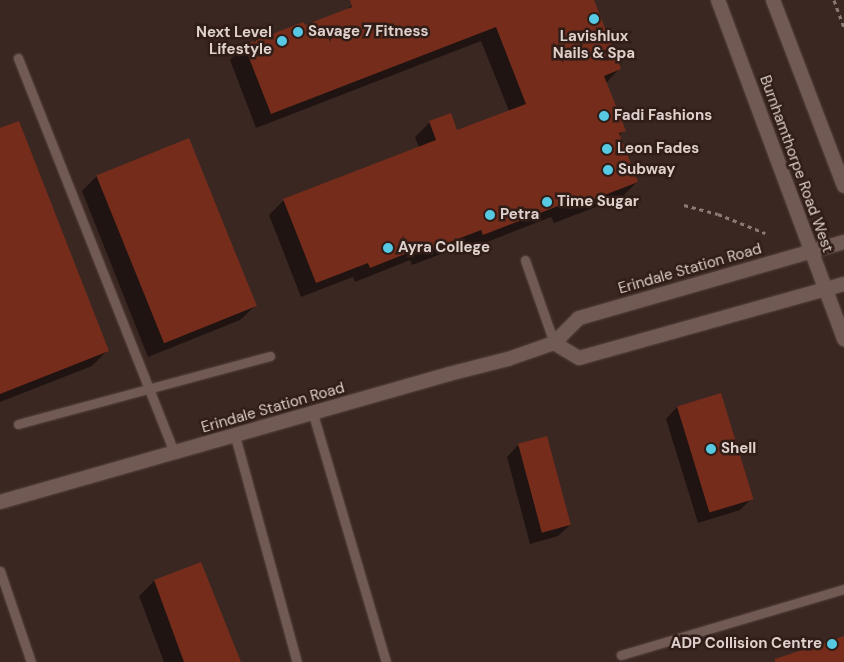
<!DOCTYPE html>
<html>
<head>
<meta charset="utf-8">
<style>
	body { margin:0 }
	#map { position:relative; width:844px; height:662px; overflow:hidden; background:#3b2722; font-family:"DM Sans",sans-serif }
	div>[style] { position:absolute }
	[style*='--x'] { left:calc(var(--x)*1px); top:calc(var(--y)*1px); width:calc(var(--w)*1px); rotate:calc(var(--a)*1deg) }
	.shadow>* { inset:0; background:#0007 }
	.building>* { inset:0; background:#752c1b; transform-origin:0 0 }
	.path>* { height:3px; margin-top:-1.5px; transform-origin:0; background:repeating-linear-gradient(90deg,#8a7975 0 4px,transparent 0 8px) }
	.roads { filter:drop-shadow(0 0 1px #574541) drop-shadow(0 0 1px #574541) }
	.service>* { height:9px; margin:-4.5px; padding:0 4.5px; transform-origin:4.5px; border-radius:4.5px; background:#725a54 }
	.tertiary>* { height:14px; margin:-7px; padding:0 7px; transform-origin:7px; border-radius:7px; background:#725a54 }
	.secondary>* { height:14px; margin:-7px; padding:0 7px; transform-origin:7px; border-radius:7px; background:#725a54 }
	.dots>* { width:14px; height:14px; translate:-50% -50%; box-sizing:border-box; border:2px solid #311d18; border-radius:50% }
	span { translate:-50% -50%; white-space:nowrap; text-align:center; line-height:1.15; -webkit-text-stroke:5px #311d18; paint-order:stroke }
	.poi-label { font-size:15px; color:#ded0cc; font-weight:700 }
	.right { translate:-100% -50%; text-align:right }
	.left { translate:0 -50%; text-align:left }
	.street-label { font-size:15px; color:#ded0cc }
</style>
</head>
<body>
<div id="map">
	<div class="shadow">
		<div style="clip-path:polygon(363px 0,593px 0,619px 69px,606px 83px,624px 130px,619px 136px,637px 182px,622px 197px,554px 223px,551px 217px,469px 249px,467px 244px,412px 265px,410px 260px,355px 282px,353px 277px,301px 297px,269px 215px,284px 200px,419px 148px,415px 137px,430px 122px,457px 132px,509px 111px,481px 41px,256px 128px,230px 60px,245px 46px,304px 27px,346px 10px,352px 5px)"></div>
		<div style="clip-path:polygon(0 130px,107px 351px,92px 366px,0 402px)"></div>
		<div style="clip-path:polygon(97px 176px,255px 306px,240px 320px,148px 357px,82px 191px)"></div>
		<div style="clip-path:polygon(720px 394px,752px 498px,740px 510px,698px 523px,666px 419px,677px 407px)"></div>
		<div style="clip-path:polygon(518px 445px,570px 525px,558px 536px,530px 544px,507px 457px)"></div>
		<div style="clip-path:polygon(200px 563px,240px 662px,164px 662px,139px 596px,154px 581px)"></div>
	</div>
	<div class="building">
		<div style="clip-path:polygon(350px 0,594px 0,621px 69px,604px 76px,626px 131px,619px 133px,638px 182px,569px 209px,566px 203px,483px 235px,481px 230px,427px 251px,425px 246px,370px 268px,368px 263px,316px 283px,283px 199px,436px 140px,429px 121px,451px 113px,457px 130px,526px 104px,496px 27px,271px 114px,244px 45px,303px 22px,305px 25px,352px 7px)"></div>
		<div style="clip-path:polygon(19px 121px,109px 351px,0 394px,0 128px)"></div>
		<div style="left:189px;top:138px;width:181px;height:100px;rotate:68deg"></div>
		<div style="left:721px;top:393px;width:111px;height:46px;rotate:73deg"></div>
		<div style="left:547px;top:436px;width:92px;height:30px;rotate:75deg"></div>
		<div style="clip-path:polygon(201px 562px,241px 662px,184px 662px,154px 580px)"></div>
		<div style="clip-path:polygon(844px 636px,844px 662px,775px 662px,775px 659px)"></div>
	</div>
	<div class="path">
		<div style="--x:834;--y:0;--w:30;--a:70"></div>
		<div style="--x:684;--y:205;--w:35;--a:15"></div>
		<div style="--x:718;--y:214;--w:51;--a:22"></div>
	</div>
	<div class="roads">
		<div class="service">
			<div style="--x:18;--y:58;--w:425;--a:68.4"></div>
			<div style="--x:525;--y:260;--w:88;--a:70.7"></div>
			<div style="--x:313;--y:414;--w:259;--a:73.6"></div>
			<div style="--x:18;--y:424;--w:261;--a:-15.1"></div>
			<div style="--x:235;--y:436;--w:234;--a:74.7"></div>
			<div style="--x:0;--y:571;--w:96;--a:71.2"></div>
			<div style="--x:621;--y:655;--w:233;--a:-16.5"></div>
		</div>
		<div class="tertiary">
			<div style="--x:554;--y:343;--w:29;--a:31"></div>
			<div style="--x:579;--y:358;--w:275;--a:-15.6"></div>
			<div style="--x:0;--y:502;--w:467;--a:-15.9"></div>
			<div style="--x:449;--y:374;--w:61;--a:-14.3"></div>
			<div style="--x:508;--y:359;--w:49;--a:-19.2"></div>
			<div style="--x:554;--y:343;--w:35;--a:-45"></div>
			<div style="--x:579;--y:318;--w:276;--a:-16"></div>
		</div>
		<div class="secondary">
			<div style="--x:718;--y:0;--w:362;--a:69.6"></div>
			<div style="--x:773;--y:0;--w:199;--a:69.1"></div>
		</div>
	</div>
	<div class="dots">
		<div style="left:594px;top:19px;background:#57c9e2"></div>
		<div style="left:298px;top:32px;background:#57c9e2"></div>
		<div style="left:282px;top:41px;background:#57c9e2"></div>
		<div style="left:604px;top:116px;background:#57c9e2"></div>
		<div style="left:607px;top:149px;background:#57c9e2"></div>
		<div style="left:608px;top:170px;background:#57c9e2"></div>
		<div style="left:547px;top:202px;background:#57c9e2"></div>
		<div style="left:490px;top:215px;background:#57c9e2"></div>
		<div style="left:388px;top:248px;background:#57c9e2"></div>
		<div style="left:711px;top:449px;background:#57c9e2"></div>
		<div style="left:832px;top:644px;background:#57c9e2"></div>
	</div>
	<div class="poi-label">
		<span class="right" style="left:272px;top:41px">Next Level<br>Lifestyle</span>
		<span class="left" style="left:308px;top:32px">Savage 7 Fitness</span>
		<span style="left:594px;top:45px">Lavishlux<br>Nails &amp; Spa</span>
		<span class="left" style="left:614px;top:116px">Fadi Fashions</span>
		<span class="left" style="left:617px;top:149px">Leon Fades</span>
		<span class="left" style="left:618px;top:170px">Subway</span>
		<span class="left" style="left:557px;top:202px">Time Sugar</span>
		<span class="left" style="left:500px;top:215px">Petra</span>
		<span class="left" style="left:398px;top:248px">Ayra College</span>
		<span class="left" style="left:721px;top:449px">Shell</span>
		<span class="right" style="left:822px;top:644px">ADP Collision Centre</span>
	</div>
	<div class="street-label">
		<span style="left:796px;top:164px;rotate:70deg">Burnhamthorpe Road West</span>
		<span style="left:690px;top:269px;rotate:-16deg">Erindale Station Road</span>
		<span style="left:273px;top:408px;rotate:-16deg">Erindale Station Road</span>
	</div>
</div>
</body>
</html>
